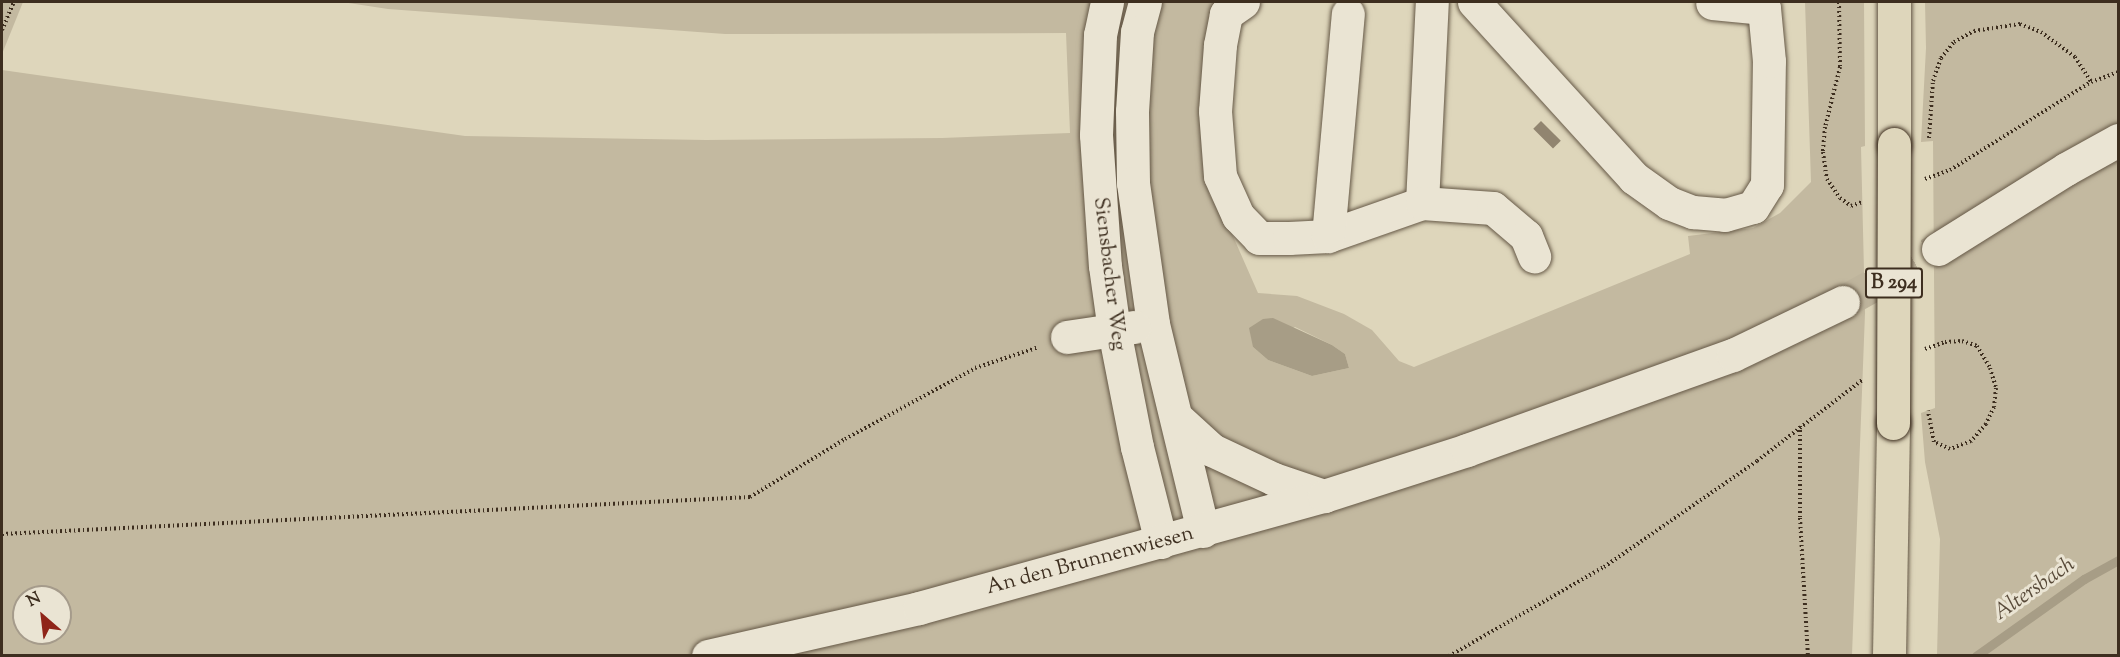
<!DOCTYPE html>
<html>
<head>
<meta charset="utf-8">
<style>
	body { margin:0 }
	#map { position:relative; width:2120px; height:657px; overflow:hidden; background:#ded6bb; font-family:"Sorts Mill Goudy",serif }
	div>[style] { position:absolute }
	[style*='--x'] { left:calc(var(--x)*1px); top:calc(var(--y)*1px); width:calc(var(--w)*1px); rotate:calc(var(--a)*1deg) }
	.green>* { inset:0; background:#c3b9a0 }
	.water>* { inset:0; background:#a79d86 }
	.stream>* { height:9px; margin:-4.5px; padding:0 4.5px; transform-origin:4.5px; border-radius:4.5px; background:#a79d86 }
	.building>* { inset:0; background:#918570; transform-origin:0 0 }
	.minor-tunnel>* { height:33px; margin-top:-16.5px; transform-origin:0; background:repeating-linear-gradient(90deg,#beb49c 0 33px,transparent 0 49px) }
	.path>* { height:4px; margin-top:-2px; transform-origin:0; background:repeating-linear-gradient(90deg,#3d2e1f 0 1.5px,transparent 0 4.5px) }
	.roads { filter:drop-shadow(0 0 2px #655846) drop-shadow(0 0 2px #655846) }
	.minor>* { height:33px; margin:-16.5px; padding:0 16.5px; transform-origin:16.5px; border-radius:16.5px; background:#eae4d3 }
	.highway>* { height:33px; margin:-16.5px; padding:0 16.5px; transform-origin:16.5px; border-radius:16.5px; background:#ded6bb }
	.bridges { filter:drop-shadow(0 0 2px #3d2e1f) drop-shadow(0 0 2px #3d2e1f) }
	.highway-bridge>* { height:33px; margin:-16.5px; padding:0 16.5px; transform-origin:16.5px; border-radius:16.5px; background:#ded6bb }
	span { translate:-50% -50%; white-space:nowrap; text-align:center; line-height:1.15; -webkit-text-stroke:6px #eae4d3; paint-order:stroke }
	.shield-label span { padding:2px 4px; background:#eae4d3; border:2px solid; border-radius:4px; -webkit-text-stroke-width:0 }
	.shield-label { font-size:20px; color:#3d2e1f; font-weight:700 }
	.street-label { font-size:21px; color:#3d2e1f }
	.water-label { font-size:22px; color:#584a39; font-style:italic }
	.frame { position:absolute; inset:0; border:3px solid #3d2e1f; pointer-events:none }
	.north { position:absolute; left:12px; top:585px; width:60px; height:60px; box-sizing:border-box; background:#eae4d3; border:2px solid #a59b8b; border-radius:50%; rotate:332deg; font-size:16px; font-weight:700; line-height:24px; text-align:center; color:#3d2e1f }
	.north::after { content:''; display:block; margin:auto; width:21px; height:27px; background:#8f2418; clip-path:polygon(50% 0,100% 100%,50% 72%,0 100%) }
</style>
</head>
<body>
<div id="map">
	<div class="green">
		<div style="clip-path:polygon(2px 2px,23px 2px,2px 54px)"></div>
		<div style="clip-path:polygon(evenodd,342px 2px,1221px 2px,1199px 115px,1209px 194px,1232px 234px,1258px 293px,1297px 296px,1344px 314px,1372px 330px,1399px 361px,1414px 367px,1690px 254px,1688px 236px,1753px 228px,1780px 213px,1811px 182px,1805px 2px,1864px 2px,1865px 146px,1861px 147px,1865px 313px,1852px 655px,2px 656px,2px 70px,465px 136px,706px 140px,942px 138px,1070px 133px,1066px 33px,725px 34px,388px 9px,342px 2px,1295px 327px,1332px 345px,1345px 354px,1349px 368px,1312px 376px,1268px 360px,1253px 347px,1295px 327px,342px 2px,24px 597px,60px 597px,60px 633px,24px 633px,24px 597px)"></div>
		<div style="clip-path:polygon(1925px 2px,2118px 2px,2118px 655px,1937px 655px,1940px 539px,1925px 462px,1921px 413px,1935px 408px,1933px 141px,1921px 142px,1926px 48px)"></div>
	</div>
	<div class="water">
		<div style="clip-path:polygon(1273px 318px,1332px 345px,1345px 354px,1349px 368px,1312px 376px,1268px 360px,1253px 347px,1249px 328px,1263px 319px)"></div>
	</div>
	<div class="stream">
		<div style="--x:1976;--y:656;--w:133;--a:-35.5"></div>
		<div style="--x:2084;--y:579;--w:39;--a:-29"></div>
	</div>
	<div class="building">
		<div style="left:1541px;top:121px;width:28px;height:11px;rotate:45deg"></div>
	</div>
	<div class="minor-tunnel">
		<div style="--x:1843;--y:302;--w:109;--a:-29.2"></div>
	</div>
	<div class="path">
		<div style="--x:1839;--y:2;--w:65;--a:89.1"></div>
		<div style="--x:1840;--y:67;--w:62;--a:104"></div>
		<div style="--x:1825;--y:127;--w:25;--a:95"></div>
		<div style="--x:1823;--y:152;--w:27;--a:82"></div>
		<div style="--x:1827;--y:179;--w:23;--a:56"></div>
		<div style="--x:1840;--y:198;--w:14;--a:36"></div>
		<div style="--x:1851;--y:206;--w:12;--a:-20"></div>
		<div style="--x:2;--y:30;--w:30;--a:-67"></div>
		<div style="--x:1929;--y:138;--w:57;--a:-86"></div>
		<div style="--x:1933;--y:81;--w:24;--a:-71"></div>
		<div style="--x:1941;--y:58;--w:21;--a:-51"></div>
		<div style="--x:1954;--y:42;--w:23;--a:-29"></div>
		<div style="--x:1974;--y:31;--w:47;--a:-8.7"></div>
		<div style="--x:2020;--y:24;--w:22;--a:21"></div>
		<div style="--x:2041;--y:32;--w:42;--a:36.3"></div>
		<div style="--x:2075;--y:57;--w:30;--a:57"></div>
		<div style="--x:1925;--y:179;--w:27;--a:-20"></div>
		<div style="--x:1950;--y:170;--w:166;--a:-32"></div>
		<div style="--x:2091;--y:82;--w:29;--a:-20"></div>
		<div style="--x:1925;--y:349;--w:21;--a:-19"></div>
		<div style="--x:1945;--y:342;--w:17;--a:-3"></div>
		<div style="--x:1962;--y:341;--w:16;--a:18"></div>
		<div style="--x:1977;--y:346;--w:26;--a:59"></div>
		<div style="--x:1990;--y:368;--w:21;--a:73"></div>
		<div style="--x:1996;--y:388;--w:19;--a:96"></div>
		<div style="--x:1994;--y:407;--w:19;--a:115"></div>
		<div style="--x:1986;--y:424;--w:23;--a:131"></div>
		<div style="--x:1971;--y:441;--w:22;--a:159"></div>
		<div style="--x:1950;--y:449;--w:17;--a:-156"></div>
		<div style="--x:1934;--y:442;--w:32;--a:-101"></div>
		<div style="--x:1800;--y:426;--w:92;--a:90"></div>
		<div style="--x:1800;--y:518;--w:138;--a:86.7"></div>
		<div style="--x:2;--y:534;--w:749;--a:-2.83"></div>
		<div style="--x:750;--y:497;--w:111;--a:-31.4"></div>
		<div style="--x:845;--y:439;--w:148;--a:-28.6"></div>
		<div style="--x:975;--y:368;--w:67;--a:-18.2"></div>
		<div style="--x:1449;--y:656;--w:179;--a:-29.9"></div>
		<div style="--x:1604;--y:567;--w:186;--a:-34.7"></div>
		<div style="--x:1757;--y:461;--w:133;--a:-37.6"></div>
	</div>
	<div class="roads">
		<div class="minor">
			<div style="--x:1107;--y:2;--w:34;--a:102"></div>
			<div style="--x:1100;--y:35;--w:100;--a:92.3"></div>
			<div style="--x:1096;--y:135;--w:131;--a:86.1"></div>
			<div style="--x:1105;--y:266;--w:65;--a:82"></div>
			<div style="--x:1114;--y:330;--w:119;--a:78.9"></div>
			<div style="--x:1137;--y:447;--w:98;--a:75.8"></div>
			<div style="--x:1145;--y:2;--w:31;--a:105"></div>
			<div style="--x:1137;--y:32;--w:79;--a:93.6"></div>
			<div style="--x:1132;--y:111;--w:72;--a:89.2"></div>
			<div style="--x:1133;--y:183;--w:142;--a:81.9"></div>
			<div style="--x:1153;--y:324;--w:213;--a:76.4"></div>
			<div style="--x:1243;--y:2;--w:21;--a:145"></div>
			<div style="--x:1226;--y:14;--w:32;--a:101"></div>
			<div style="--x:1220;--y:45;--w:66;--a:94.3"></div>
			<div style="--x:1215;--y:111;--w:65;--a:85.6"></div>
			<div style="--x:1220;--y:176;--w:44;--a:65.8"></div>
			<div style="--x:1238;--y:216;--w:30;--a:46"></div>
			<div style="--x:1259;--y:238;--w:30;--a:0"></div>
			<div style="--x:1289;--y:238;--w:39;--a:-3"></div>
			<div style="--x:1328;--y:236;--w:100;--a:-19.3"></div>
			<div style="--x:1422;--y:203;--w:201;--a:-87.2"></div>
			<div style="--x:1474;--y:2;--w:238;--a:47.7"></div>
			<div style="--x:1634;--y:178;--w:43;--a:35.5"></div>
			<div style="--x:1669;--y:203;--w:26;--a:21"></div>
			<div style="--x:1693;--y:212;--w:32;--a:5"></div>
			<div style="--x:1725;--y:215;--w:29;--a:-16"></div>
			<div style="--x:1753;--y:207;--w:26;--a:-58"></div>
			<div style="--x:1767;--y:185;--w:124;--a:-89.1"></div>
			<div style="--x:1769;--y:61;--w:53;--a:-95.4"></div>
			<div style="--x:1764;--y:8;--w:52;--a:-174.5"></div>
			<div style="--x:1422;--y:203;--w:71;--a:4"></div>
			<div style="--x:1493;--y:208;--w:43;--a:40.3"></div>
			<div style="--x:1526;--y:236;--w:22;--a:68"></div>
			<div style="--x:1328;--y:236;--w:223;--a:-84.9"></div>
			<div style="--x:1938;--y:249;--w:151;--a:-32"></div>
			<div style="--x:2066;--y:169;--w:60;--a:-29.1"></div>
			<div style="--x:1067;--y:337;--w:68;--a:-8.5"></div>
			<div style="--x:1178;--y:419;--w:46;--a:42.4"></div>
			<div style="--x:1212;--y:450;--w:68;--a:25.1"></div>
			<div style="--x:1274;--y:479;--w:53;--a:18.8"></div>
			<div style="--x:708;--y:656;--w:216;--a:-12.8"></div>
			<div style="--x:919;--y:608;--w:420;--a:-15.5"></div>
			<div style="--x:1324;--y:496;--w:150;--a:-17.8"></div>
			<div style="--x:1467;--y:450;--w:282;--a:-19.7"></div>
			<div style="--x:1733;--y:355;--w:122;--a:-25.7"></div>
		</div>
		<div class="highway">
			<div style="--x:1894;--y:2;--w:142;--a:90"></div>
			<div style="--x:1889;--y:656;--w:233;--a:-89"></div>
		</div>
	</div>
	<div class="bridges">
		<div class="highway-bridge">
			<div style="--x:1893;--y:423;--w:279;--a:-89.8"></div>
		</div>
	</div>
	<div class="shield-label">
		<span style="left:1894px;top:283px">B 294</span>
	</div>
	<div class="street-label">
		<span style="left:1109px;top:274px;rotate:83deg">Siensbacher Weg</span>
		<span style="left:1090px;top:561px;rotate:-15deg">An den Brunnenwiesen</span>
	</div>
	<div class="water-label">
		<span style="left:2035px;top:590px;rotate:-35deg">Altersbach</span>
	</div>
	<div class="frame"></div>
	<div class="north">N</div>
</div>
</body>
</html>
